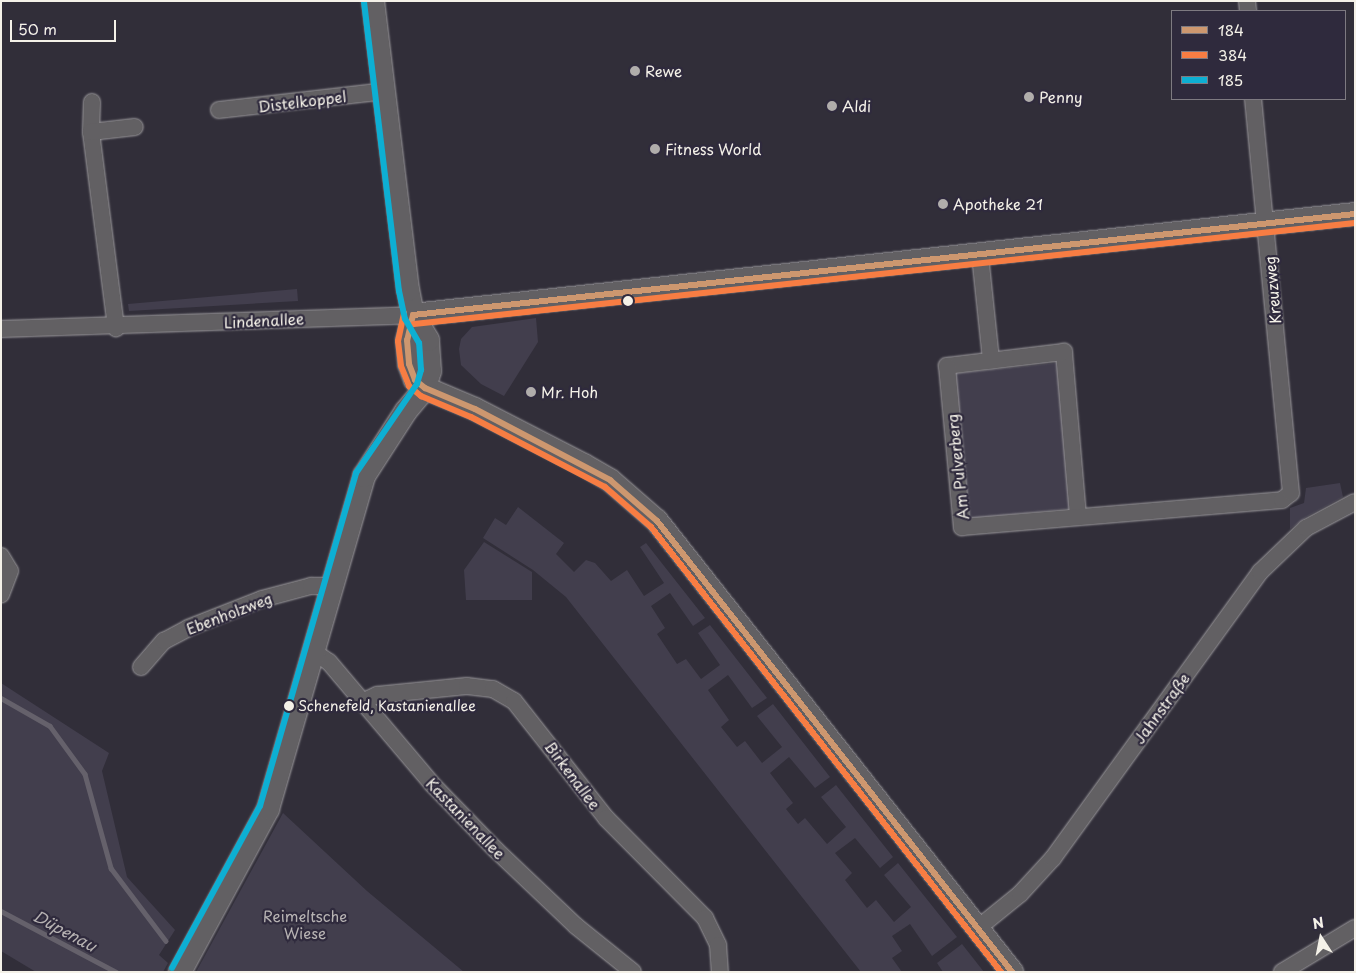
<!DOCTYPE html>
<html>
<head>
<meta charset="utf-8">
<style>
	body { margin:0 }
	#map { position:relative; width:1356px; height:973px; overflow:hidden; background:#312e39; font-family:"Playpen Sans",sans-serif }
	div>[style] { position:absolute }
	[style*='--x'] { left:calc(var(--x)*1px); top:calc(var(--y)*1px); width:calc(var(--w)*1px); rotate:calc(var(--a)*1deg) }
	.green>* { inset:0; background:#423e4d; transform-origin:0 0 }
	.stream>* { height:4.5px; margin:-2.25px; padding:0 2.25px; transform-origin:2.25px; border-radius:2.25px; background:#65616b }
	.roads { filter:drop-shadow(0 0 1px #9a989b) drop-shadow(0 0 1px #9a989b) }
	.street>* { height:16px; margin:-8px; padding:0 8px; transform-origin:8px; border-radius:8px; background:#626063 }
	.secondary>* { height:22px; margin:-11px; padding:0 11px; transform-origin:11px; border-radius:11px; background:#626063 }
	.bus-1>* { height:6px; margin:-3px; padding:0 3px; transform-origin:3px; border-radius:3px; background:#cd976f }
	.bus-2>* { height:6px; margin:-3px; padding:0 3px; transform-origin:3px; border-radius:3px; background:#f77d43 }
	.bus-3>* { height:6px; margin:-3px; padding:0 3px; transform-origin:3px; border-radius:3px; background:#0dafd3 }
	.dots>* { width:14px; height:14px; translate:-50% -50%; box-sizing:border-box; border:2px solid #2f2a3d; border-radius:50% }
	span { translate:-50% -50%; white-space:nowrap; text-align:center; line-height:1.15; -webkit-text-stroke:4.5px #2f2a3d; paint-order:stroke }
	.bus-label { font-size:14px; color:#f4f1e8 }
	.left { translate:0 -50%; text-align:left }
	.poi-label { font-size:15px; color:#f4f1e8 }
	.street-label { font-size:15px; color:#f4f1e8 }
	.park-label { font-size:15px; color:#b7b3b3 }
	.water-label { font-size:16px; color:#b6b2b2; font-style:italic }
	.frame { position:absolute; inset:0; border:2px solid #f4f1e8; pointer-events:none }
	.legend { position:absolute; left:1171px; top:10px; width:175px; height:90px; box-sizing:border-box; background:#2f2a3d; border:1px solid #7e7a81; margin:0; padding:6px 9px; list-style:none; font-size:15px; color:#f4f1e8 }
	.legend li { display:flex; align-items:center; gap:10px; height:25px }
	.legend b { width:25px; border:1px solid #7e7a81 }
	.north { position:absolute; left:1296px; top:913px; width:50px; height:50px; -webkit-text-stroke:4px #2f2a3d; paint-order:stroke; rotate:349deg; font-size:14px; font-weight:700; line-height:20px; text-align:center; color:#f4f1e8 }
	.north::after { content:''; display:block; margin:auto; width:18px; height:22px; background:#f4f1e8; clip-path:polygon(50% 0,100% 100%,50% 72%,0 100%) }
	.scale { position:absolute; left:10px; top:20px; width:106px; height:22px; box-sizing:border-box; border:2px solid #f4f1e8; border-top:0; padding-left:6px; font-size:15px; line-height:18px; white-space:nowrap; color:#f4f1e8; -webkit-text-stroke:4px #2f2a3d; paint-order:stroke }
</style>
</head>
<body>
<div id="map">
	<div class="green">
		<div style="clip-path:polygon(297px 289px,298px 301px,129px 311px,128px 304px)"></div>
		<div style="clip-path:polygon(536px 318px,538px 342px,504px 396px,481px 384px,461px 365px,459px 349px,461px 339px,472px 327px)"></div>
		<div style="left:1057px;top:363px;width:146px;height:104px;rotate:84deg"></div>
		<div style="clip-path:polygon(1340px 483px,1343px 497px,1306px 517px,1290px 529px,1290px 508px,1304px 503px,1306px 488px)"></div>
		<div style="clip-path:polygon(518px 507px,564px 543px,556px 554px,574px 572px,586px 560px,595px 563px,611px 581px,627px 570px,644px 596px,664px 583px,640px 547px,646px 543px,705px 618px,693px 626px,670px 593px,651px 606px,665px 628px,657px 634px,677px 664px,686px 659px,701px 679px,720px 665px,698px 633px,710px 625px,767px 698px,752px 708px,728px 675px,708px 690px,729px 720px,721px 727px,737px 747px,745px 741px,762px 763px,782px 747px,757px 716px,773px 704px,830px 777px,815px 788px,789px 757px,770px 773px,793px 803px,786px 809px,798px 824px,805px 818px,827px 844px,846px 827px,821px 797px,836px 785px,893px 857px,880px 868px,855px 838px,835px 853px,852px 873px,845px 880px,867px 908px,876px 900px,894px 922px,911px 907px,884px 875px,898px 863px,957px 937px,932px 956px,910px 924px,892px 936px,902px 951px,892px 958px,902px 972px,861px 972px,566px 597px,533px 570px,483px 538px,495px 518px,506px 525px)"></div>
		<div style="clip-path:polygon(484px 542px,532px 572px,532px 600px,466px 600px,464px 570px)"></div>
		<div style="clip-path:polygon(1px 683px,109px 753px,102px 771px,127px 877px,175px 930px,159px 955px,168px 963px,163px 972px,36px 972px,1px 951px)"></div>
		<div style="clip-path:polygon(283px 813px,367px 891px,464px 972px,196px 972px)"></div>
		<div style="clip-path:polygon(962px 944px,984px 972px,943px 972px,937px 963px)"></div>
	</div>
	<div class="stream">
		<div style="--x:1;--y:698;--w:56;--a:29.7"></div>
		<div style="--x:50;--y:726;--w:59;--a:53.9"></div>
		<div style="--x:85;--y:774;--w:98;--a:74.5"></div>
		<div style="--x:111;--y:868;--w:91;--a:53"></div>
		<div style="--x:1;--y:911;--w:130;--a:27.9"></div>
	</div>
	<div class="roads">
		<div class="street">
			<div style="--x:1247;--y:1;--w:10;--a:84"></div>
			<div style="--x:92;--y:102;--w:30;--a:92"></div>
			<div style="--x:91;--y:132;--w:198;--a:82.7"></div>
			<div style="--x:219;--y:110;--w:167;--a:-6.5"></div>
			<div style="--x:91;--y:132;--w:44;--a:-6.5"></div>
			<div style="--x:980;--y:255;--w:106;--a:84"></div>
			<div style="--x:1;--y:329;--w:412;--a:-1.9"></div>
			<div style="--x:1078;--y:516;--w:165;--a:-94.9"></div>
			<div style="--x:1064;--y:352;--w:118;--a:173.2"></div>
			<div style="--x:947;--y:366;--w:162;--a:84.7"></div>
			<div style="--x:962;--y:527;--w:321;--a:-4.8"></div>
			<div style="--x:1282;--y:500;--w:11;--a:-38"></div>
			<div style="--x:1291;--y:493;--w:396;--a:-95.5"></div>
			<div style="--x:1;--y:556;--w:17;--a:59"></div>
			<div style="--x:10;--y:571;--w:25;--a:111"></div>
			<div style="--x:313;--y:651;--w:19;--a:35"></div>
			<div style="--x:329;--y:662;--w:160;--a:49.8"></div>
			<div style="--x:432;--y:784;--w:92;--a:45.9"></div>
			<div style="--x:496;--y:850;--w:110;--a:43.5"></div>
			<div style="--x:576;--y:926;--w:73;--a:38.9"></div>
			<div style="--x:141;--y:667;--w:35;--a:-49"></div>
			<div style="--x:164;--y:641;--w:27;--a:-28"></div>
			<div style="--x:188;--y:628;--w:79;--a:-21.4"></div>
			<div style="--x:262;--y:599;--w:51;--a:-14.9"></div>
			<div style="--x:311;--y:586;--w:18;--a:0"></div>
			<div style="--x:362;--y:702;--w:17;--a:-25"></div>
			<div style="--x:377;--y:695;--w:90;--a:-5.7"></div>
			<div style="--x:467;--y:686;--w:26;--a:7"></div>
			<div style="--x:493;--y:689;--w:24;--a:30"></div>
			<div style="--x:514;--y:701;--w:149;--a:51.8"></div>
			<div style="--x:606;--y:818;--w:141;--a:45.3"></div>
			<div style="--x:705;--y:918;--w:30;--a:64"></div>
			<div style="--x:718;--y:945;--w:27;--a:86"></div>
			<div style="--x:978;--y:928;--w:54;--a:-39"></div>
			<div style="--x:1020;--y:894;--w:49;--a:-47.5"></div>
			<div style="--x:1053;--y:858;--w:353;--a:-54.1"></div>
			<div style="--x:1260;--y:572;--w:64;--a:-43.7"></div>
			<div style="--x:1306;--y:528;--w:55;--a:-28"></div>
			<div style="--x:1282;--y:972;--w:85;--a:-31.1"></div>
		</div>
		<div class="secondary">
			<div style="--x:413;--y:315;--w:947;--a:-6.12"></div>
			<div style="--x:413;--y:315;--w:26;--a:103"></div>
			<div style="--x:407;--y:340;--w:24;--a:85"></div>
			<div style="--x:409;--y:364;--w:17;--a:69"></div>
			<div style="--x:415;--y:380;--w:13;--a:39"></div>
			<div style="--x:425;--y:388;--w:54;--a:22.8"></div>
			<div style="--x:475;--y:409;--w:123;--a:27.2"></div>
			<div style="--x:584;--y:465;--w:30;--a:30"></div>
			<div style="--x:610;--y:480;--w:62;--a:41.1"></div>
			<div style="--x:657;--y:521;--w:574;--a:51.79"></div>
			<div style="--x:180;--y:972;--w:185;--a:-61.6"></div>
			<div style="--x:268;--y:809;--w:347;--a:-73.9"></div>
			<div style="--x:364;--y:476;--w:77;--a:-57.1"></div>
			<div style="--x:406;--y:411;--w:30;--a:-50"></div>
			<div style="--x:425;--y:388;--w:18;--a:-74"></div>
			<div style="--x:430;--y:371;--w:31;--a:-94"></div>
			<div style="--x:428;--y:340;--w:29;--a:-121"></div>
			<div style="--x:413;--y:315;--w:25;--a:-101"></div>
			<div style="--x:408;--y:290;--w:291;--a:-96.9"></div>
		</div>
	</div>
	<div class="bus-1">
		<div style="--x:413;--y:315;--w:947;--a:-6.12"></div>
		<div style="--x:413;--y:315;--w:26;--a:103"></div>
		<div style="--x:407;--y:340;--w:24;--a:85"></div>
		<div style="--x:409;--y:364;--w:17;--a:69"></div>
		<div style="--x:415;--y:380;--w:13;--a:39"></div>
		<div style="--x:425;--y:388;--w:54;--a:22.8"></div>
		<div style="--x:475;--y:409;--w:153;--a:27.7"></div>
		<div style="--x:610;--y:480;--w:62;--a:41.1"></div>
		<div style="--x:657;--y:521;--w:574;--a:51.79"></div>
	</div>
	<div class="bus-2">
		<div style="--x:404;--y:313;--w:29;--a:102"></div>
		<div style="--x:398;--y:341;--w:25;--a:83"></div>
		<div style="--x:401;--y:366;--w:22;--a:68"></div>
		<div style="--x:409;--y:386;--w:16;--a:40"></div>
		<div style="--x:421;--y:396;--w:54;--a:22.8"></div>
		<div style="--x:471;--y:417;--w:151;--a:27.6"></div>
		<div style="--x:605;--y:487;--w:61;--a:41"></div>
		<div style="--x:651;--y:527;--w:566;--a:51.81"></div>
		<div style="--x:414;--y:324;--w:946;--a:-6.13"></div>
	</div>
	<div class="bus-3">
		<div style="--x:172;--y:968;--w:184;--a:-61.5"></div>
		<div style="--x:260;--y:806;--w:347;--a:-73.9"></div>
		<div style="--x:356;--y:473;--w:108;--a:-55.6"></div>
		<div style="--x:417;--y:384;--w:15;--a:-74"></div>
		<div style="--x:421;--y:370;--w:27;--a:-94"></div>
		<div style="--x:419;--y:343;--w:28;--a:-120"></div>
		<div style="--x:405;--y:319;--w:29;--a:-102"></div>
		<div style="--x:399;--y:291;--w:291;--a:-96.9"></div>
	</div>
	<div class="dots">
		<div style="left:635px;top:71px;background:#b0adab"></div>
		<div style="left:1029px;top:97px;background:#b0adab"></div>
		<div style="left:832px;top:106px;background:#b0adab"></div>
		<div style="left:655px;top:149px;background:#b0adab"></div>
		<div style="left:943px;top:204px;background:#b0adab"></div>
		<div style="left:628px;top:301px;background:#f4f1e8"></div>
		<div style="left:531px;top:392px;background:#b0adab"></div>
		<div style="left:289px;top:706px;background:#f4f1e8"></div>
	</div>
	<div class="bus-label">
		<span class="left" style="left:298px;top:706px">Schenefeld, Kastanienallee</span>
	</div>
	<div class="poi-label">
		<span class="left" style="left:645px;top:71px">Rewe</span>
		<span class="left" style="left:1039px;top:97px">Penny</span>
		<span class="left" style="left:842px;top:106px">Aldi</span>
		<span class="left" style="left:665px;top:149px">Fitness World</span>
		<span class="left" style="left:953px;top:204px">Apotheke 21</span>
		<span class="left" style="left:541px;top:392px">Mr. Hoh</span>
	</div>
	<div class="street-label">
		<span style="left:302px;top:101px;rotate:-7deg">Distelkoppel</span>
		<span style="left:1272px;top:290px;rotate:-95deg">Kreuzweg</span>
		<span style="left:264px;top:320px;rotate:-3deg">Lindenallee</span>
		<span style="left:957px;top:467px;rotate:-96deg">Am Pulverberg</span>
		<span style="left:229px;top:613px;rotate:-21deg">Ebenholzweg</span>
		<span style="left:1161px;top:708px;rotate:-54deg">Jahnstraße</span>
		<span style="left:573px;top:775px;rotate:53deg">Birkenallee</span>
		<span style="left:466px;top:818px;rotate:46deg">Kastanienallee</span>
	</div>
	<div class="park-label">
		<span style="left:305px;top:924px">Reimeltsche<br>Wiese</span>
	</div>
	<div class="water-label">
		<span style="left:65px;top:930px;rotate:28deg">Düpenau</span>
	</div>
	<div class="frame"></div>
	<ul class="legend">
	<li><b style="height:6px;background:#cd976f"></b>184</li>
	<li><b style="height:6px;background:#f77d43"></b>384</li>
	<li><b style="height:6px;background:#0dafd3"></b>185</li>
	</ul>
	<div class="north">N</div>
	<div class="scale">50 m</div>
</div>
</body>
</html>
